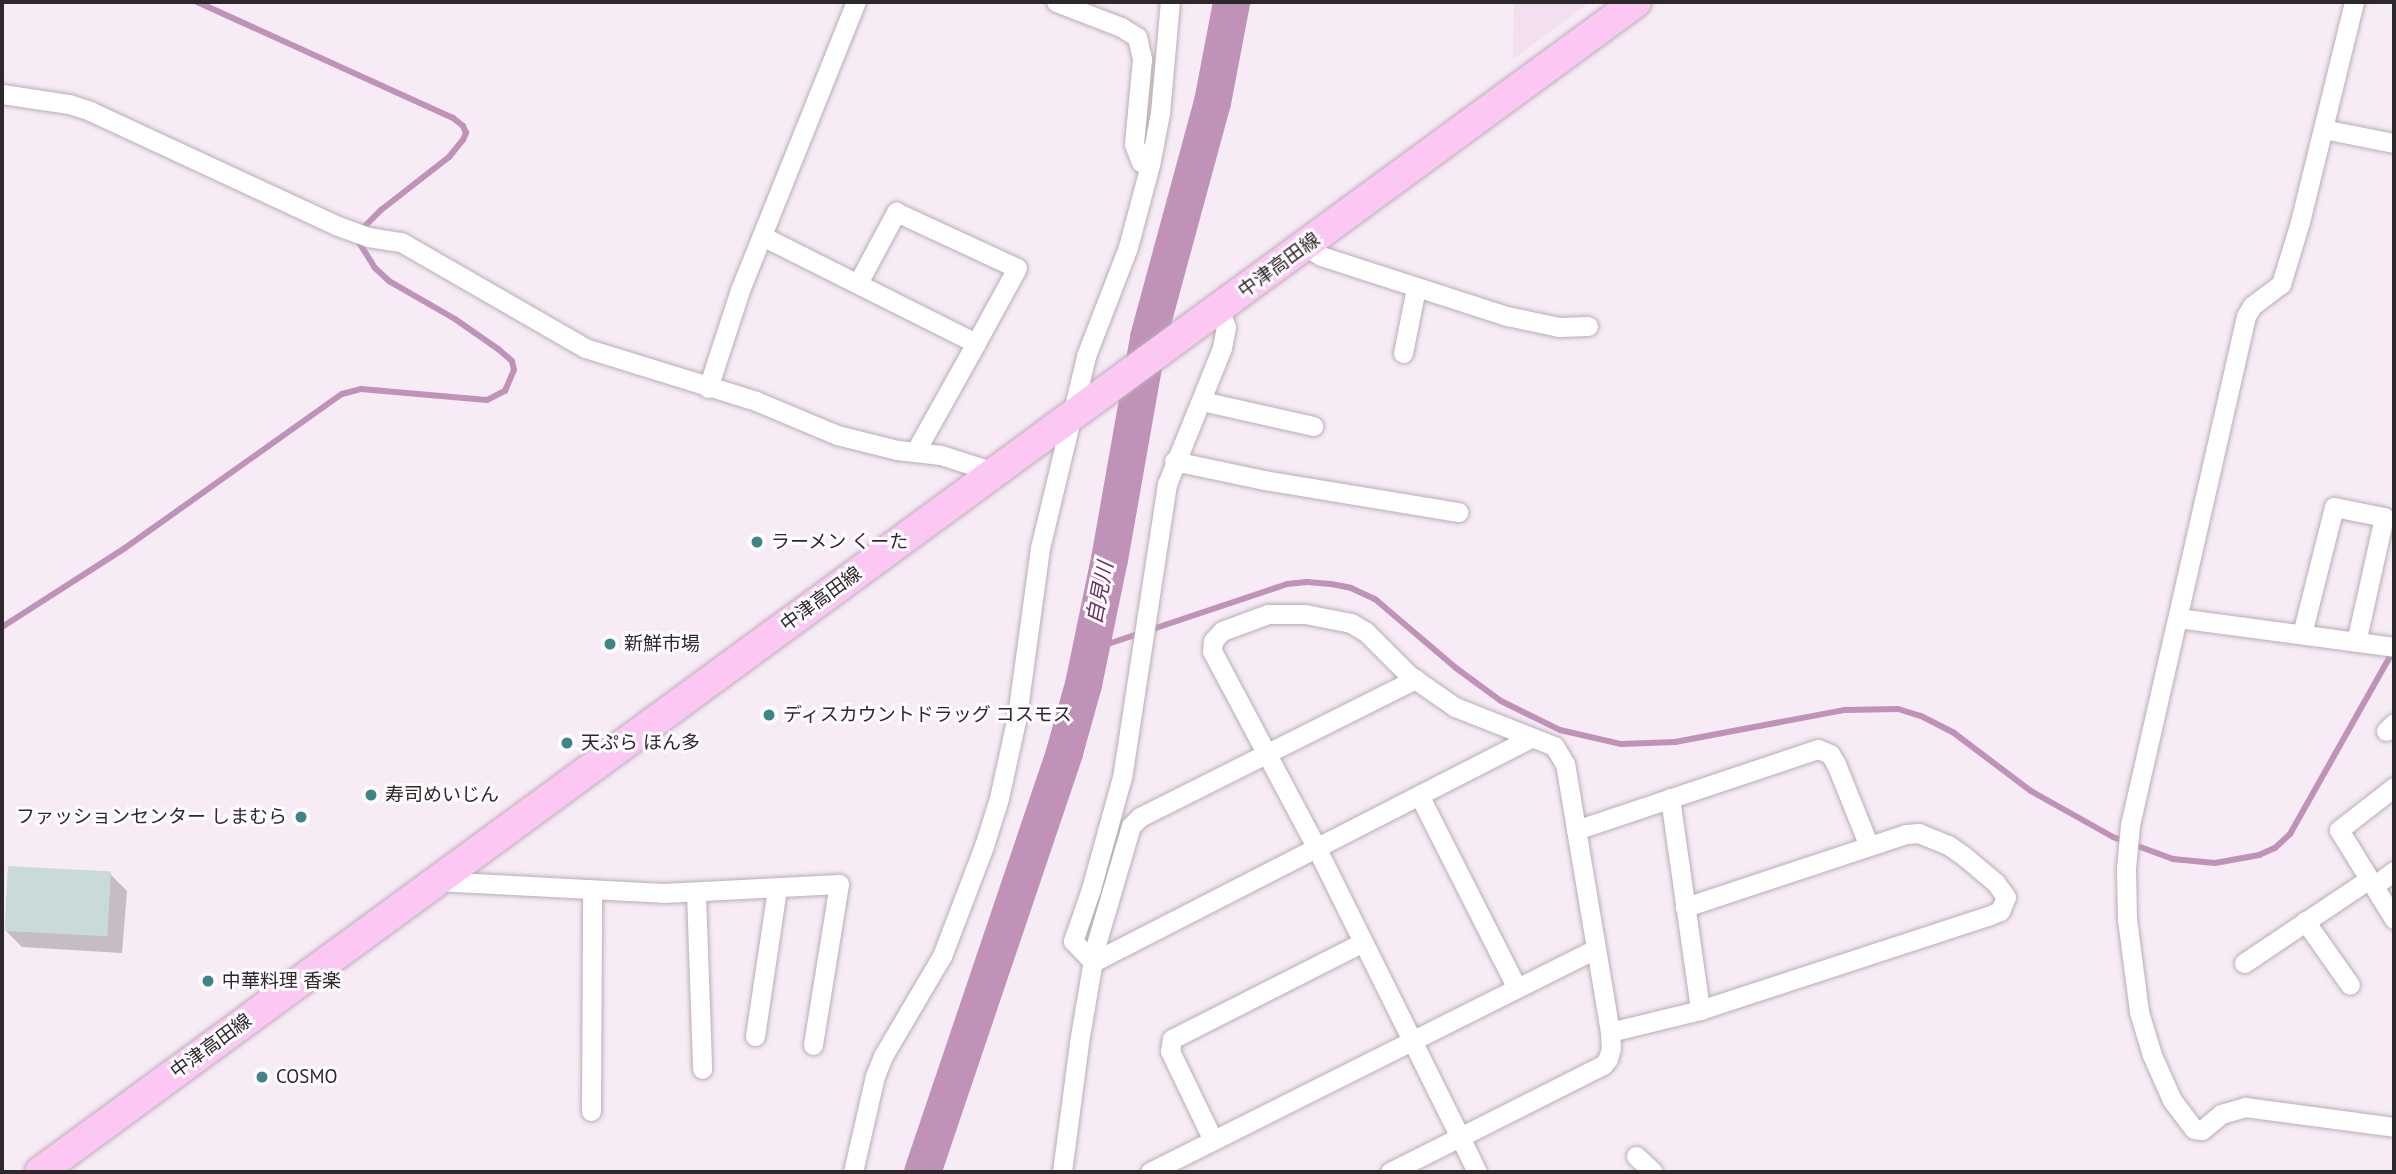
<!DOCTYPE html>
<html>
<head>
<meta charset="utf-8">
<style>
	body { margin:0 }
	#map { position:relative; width:2396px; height:1174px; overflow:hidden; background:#f7ebf5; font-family:"PT Sans","Noto Sans JP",sans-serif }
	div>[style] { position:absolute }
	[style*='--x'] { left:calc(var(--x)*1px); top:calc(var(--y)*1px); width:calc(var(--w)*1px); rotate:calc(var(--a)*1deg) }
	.built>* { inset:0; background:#f2dfef }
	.shadow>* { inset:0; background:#0003 }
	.stream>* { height:6px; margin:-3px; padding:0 3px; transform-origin:3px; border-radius:3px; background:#c092b8 }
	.river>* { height:37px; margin:-18.5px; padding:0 18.5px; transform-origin:18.5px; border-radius:18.5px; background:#c092b8 }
	.building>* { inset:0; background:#c8dada; transform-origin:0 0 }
	.roads { filter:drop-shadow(0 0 2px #b9adb7) drop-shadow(0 0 2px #b9adb7) }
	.street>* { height:19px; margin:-9.5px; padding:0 9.5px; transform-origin:9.5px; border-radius:9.5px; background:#fff }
	.primary>* { height:30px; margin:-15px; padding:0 15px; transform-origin:15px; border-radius:15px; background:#fdc7f4 }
	.dots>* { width:19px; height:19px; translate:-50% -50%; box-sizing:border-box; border:4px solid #fefcfe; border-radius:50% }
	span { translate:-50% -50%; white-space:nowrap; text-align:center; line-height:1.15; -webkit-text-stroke:6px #fefcfe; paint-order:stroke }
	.street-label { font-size:19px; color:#2d282c }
	.poi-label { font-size:19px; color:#2d282c }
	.left { translate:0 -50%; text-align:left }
	.right { translate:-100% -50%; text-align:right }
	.water-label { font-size:21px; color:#683061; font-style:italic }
	.frame { position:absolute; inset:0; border:4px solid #2d282c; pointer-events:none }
</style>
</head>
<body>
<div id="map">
	<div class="built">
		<div style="clip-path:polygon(1514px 2px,1590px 2px,1513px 59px)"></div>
	</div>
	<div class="shadow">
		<div style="clip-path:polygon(110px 874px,127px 891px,122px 953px,22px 947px,5px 930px)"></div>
	</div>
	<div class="stream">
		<div style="--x:2;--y:627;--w:146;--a:-32.7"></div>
		<div style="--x:125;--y:548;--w:266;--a:-35.4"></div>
		<div style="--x:342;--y:394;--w:20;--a:-15"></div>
		<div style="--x:361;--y:389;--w:126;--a:5"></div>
		<div style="--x:487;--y:400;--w:20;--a:-27"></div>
		<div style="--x:505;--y:391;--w:23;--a:-67"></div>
		<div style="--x:514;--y:370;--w:9;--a:-103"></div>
		<div style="--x:512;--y:361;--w:18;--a:-139"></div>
		<div style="--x:498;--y:349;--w:52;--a:-145.1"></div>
		<div style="--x:455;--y:319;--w:76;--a:-150.1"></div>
		<div style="--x:389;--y:281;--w:19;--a:-137"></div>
		<div style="--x:375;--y:268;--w:28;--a:-122"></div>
		<div style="--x:360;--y:244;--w:19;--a:-74"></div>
		<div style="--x:365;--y:226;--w:23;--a:-45"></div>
		<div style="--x:381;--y:210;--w:86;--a:-37.9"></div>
		<div style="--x:449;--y:157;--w:22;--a:-51"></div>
		<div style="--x:463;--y:140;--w:8;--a:-67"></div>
		<div style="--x:466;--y:133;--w:8;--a:-113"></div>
		<div style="--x:463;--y:126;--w:13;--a:-141"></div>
		<div style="--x:453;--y:118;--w:281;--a:-155.6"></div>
		<div style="--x:1090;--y:650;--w:208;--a:-18.5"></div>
		<div style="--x:1287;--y:584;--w:20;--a:-6"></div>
		<div style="--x:1307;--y:582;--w:24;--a:5"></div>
		<div style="--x:1331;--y:584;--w:20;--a:11"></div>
		<div style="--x:1351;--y:588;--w:26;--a:25"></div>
		<div style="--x:1375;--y:599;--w:106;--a:40.4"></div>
		<div style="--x:1456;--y:668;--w:56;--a:36.3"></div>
		<div style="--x:1501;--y:701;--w:66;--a:26.2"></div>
		<div style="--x:1560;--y:730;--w:63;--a:12.9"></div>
		<div style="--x:1621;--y:744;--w:54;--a:-2.1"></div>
		<div style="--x:1675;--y:742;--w:173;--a:-10.7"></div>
		<div style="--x:1845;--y:710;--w:53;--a:-1.1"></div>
		<div style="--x:1898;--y:709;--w:24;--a:17"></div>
		<div style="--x:1921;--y:716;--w:37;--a:27"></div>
		<div style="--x:1954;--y:733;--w:96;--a:37"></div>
		<div style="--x:2031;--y:791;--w:94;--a:29.3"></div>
		<div style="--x:2113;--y:837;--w:64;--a:20.1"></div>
		<div style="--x:2173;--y:859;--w:42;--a:5.4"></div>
		<div style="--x:2215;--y:863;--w:45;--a:-10.3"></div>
		<div style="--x:2259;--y:855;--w:17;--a:-24"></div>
		<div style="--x:2275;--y:848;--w:21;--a:-43"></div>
		<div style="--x:2290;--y:834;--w:210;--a:-60.6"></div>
	</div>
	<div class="river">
		<div style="--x:922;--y:1172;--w:443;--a:-71.3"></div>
		<div style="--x:1064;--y:752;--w:71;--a:-74.4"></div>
		<div style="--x:1083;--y:684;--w:128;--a:-78.3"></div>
		<div style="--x:1109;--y:559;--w:225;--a:-80"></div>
		<div style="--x:1148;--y:337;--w:244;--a:-74.8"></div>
		<div style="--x:1212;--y:102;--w:102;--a:-79.2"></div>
	</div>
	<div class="building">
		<div style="left:8px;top:866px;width:103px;height:65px;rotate:3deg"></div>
	</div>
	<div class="roads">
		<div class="street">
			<div style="--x:1056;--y:2;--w:70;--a:21"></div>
			<div style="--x:1121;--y:27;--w:19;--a:32"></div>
			<div style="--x:1137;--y:37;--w:23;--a:77"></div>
			<div style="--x:1142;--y:59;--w:85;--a:95.4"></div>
			<div style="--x:1134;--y:144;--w:19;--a:69"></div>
			<div style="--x:1141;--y:162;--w:9;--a:18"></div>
			<div style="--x:2354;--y:2;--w:227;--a:103.8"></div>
			<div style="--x:2300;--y:222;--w:65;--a:107"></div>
			<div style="--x:2281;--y:284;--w:36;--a:143"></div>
			<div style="--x:2252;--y:306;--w:12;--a:121"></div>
			<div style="--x:2246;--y:316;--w:522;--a:102.84"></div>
			<div style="--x:2130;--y:825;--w:43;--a:95.3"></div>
			<div style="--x:2126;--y:868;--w:51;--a:88.9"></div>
			<div style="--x:2127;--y:919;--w:94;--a:82.6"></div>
			<div style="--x:2139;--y:1012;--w:45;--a:73.2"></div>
			<div style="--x:2152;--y:1055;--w:49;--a:66"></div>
			<div style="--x:2172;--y:1100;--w:36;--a:53"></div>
			<div style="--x:2194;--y:1129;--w:8;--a:7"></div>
			<div style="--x:2202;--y:1130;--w:25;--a:-40"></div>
			<div style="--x:2221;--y:1114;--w:25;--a:-16"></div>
			<div style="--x:2245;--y:1107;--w:150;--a:7.6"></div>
			<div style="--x:2;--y:94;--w:68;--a:8.5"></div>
			<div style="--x:69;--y:104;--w:22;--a:18"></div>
			<div style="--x:90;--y:111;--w:273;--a:24.9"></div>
			<div style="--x:338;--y:226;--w:32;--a:20"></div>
			<div style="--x:368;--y:237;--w:33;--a:9"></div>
			<div style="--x:401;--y:242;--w:212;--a:29.9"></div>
			<div style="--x:585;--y:348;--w:179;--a:17.2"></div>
			<div style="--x:756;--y:401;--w:88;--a:22.8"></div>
			<div style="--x:837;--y:435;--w:62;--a:14"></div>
			<div style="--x:897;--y:450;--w:44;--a:6.5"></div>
			<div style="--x:941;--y:455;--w:56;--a:17.8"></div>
			<div style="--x:2323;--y:129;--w:72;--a:11.2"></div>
			<div style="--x:762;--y:236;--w:239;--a:26.6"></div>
			<div style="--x:976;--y:343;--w:125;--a:119.2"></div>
			<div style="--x:1305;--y:246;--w:19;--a:32"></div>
			<div style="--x:1321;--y:256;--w:195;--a:17.9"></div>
			<div style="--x:1507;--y:316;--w:53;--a:11.9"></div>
			<div style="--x:1559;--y:327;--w:29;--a:-2"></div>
			<div style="--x:858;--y:283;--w:81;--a:-61.8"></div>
			<div style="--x:896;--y:212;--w:133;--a:24.8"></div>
			<div style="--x:1017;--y:268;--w:85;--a:118.7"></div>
			<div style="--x:1219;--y:309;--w:19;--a:69"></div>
			<div style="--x:1226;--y:327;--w:21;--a:101"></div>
			<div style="--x:1222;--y:348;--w:147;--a:112"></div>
			<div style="--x:1167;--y:484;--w:296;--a:98.7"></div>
			<div style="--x:1122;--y:777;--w:119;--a:105.5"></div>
			<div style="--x:1090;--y:892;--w:52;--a:109.1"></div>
			<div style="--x:1073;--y:941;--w:29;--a:46"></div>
			<div style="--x:1093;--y:962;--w:491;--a:-27.1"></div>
			<div style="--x:1403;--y:353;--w:66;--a:-78.7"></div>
			<div style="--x:708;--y:388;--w:103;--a:-71.9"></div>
			<div style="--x:740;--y:290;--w:310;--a:-68.1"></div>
			<div style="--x:1202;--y:401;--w:114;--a:12.7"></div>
			<div style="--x:1174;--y:461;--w:92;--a:11.9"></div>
			<div style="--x:1264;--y:480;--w:197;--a:9.4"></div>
			<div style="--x:2178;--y:618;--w:218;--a:7.6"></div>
			<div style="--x:2302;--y:634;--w:131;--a:-75.9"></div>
			<div style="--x:2334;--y:507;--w:51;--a:11.3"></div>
			<div style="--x:2384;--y:517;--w:128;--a:102.6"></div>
			<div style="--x:2386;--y:731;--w:11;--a:-45"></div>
			<div style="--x:2394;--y:787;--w:70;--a:142"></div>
			<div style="--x:2339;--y:830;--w:105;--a:58.3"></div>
			<div style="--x:1419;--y:795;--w:216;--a:63.1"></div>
			<div style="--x:1670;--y:798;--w:214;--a:81.9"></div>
			<div style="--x:1576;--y:830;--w:255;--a:-18.5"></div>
			<div style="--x:1818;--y:749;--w:13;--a:23"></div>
			<div style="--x:1830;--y:754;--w:12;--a:59"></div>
			<div style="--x:1836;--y:764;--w:88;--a:68.1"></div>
			<div style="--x:436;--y:881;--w:227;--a:3"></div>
			<div style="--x:663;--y:893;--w:176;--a:-2.9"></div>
			<div style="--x:839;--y:884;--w:163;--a:99.2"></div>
			<div style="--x:2374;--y:886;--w:25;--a:-37"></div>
			<div style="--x:696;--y:893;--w:176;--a:88"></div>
			<div style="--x:2305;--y:921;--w:78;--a:54.9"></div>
			<div style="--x:2244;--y:963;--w:151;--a:-33.9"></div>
			<div style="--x:1610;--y:1032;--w:93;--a:-13.7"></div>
			<div style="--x:1700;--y:1010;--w:305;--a:-18.1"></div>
			<div style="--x:1990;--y:915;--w:11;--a:-22"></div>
			<div style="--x:2000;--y:911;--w:15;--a:-67"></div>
			<div style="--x:2006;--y:897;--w:17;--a:-126"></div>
			<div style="--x:1996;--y:883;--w:42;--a:-139.8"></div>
			<div style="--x:1964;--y:856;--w:19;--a:-145"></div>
			<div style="--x:1948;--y:845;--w:31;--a:-158"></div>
			<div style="--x:1919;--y:833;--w:13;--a:176"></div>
			<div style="--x:1906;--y:834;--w:233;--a:161.7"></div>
			<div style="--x:755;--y:1036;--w:149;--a:-81.5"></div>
			<div style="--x:591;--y:1111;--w:220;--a:-89.7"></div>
			<div style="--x:1213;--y:1140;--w:99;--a:-115.8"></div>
			<div style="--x:1170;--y:1051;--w:12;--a:-81"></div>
			<div style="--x:1172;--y:1039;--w:214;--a:-26.9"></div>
			<div style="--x:1636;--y:1156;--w:23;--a:43"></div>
			<div style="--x:853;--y:1172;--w:98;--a:-77.1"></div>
			<div style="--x:875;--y:1076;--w:22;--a:-68"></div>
			<div style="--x:883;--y:1056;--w:116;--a:-59.5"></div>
			<div style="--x:942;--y:956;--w:118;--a:-69.1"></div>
			<div style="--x:984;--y:846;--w:50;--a:-72.6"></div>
			<div style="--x:999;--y:798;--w:84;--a:-77.6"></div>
			<div style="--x:1017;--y:716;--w:170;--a:-82.2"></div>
			<div style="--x:1040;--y:548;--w:197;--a:-76.5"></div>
			<div style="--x:1086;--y:356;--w:117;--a:-68.9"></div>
			<div style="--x:1128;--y:247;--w:85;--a:-75"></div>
			<div style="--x:1150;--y:165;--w:53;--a:-79.1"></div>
			<div style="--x:1160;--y:113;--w:111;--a:-84.9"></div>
			<div style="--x:1062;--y:1172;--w:131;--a:-82.5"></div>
			<div style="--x:1079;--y:1042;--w:95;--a:-80.3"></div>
			<div style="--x:1095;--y:948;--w:127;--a:-73.6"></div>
			<div style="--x:1131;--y:826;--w:13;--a:-45"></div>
			<div style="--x:1140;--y:817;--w:308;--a:-26.6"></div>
			<div style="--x:1150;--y:1172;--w:498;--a:-26.6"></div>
			<div style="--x:1390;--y:1172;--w:78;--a:-26.6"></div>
			<div style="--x:1460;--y:1137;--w:160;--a:-26.7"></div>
			<div style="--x:1603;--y:1065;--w:8;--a:-50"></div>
			<div style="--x:1608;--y:1059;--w:11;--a:-75"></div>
			<div style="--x:1611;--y:1048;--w:16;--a:-94"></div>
			<div style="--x:1610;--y:1032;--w:272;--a:-99.5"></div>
			<div style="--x:1565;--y:764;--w:21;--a:-121"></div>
			<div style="--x:1554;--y:746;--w:106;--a:-158.5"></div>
			<div style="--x:1455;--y:707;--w:56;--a:-145.2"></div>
			<div style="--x:1409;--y:675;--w:61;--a:-135"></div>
			<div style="--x:1366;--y:632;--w:17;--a:-149"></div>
			<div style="--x:1351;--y:623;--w:47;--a:-168.9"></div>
			<div style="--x:1305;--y:614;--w:37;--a:180"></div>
			<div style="--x:1268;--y:614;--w:49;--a:159.7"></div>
			<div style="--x:1222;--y:631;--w:13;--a:132"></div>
			<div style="--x:1213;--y:641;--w:10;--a:96"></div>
			<div style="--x:1212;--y:651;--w:222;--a:62"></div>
			<div style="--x:1316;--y:847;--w:324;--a:63.6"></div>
			<div style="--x:1460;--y:1137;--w:39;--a:64"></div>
		</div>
		<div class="primary">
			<div style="--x:40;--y:1172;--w:1979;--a:-36.24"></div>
		</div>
	</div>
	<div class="dots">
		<div style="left:757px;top:542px;background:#3d8587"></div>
		<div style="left:610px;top:644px;background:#3d8587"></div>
		<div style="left:769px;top:715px;background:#3d8587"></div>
		<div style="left:567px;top:743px;background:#3d8587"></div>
		<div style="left:371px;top:795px;background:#3d8587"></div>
		<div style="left:301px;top:817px;background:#3d8587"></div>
		<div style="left:208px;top:981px;background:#3d8587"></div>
		<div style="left:262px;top:1077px;background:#3d8587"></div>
	</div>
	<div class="street-label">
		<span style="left:1279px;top:265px;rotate:-36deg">中津高田線</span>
		<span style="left:821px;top:599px;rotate:-36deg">中津高田線</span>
		<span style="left:211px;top:1046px;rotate:-36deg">中津高田線</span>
	</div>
	<div class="poi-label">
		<span class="left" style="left:771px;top:542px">ラーメン くーた</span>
		<span class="left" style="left:624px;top:644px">新鮮市場</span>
		<span class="left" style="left:783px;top:715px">ディスカウントドラッグ コスモス</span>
		<span class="left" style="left:581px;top:743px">天ぷら ほん多</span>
		<span class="left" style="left:385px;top:795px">寿司めいじん</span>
		<span class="right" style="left:287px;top:817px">ファッションセンター しまむら</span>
		<span class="left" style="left:222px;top:981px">中華料理 香楽</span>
		<span class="left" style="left:276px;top:1077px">COSMO</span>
	</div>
	<div class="water-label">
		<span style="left:1100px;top:593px;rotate:-79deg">自見川</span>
	</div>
	<div class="frame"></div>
</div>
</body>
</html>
